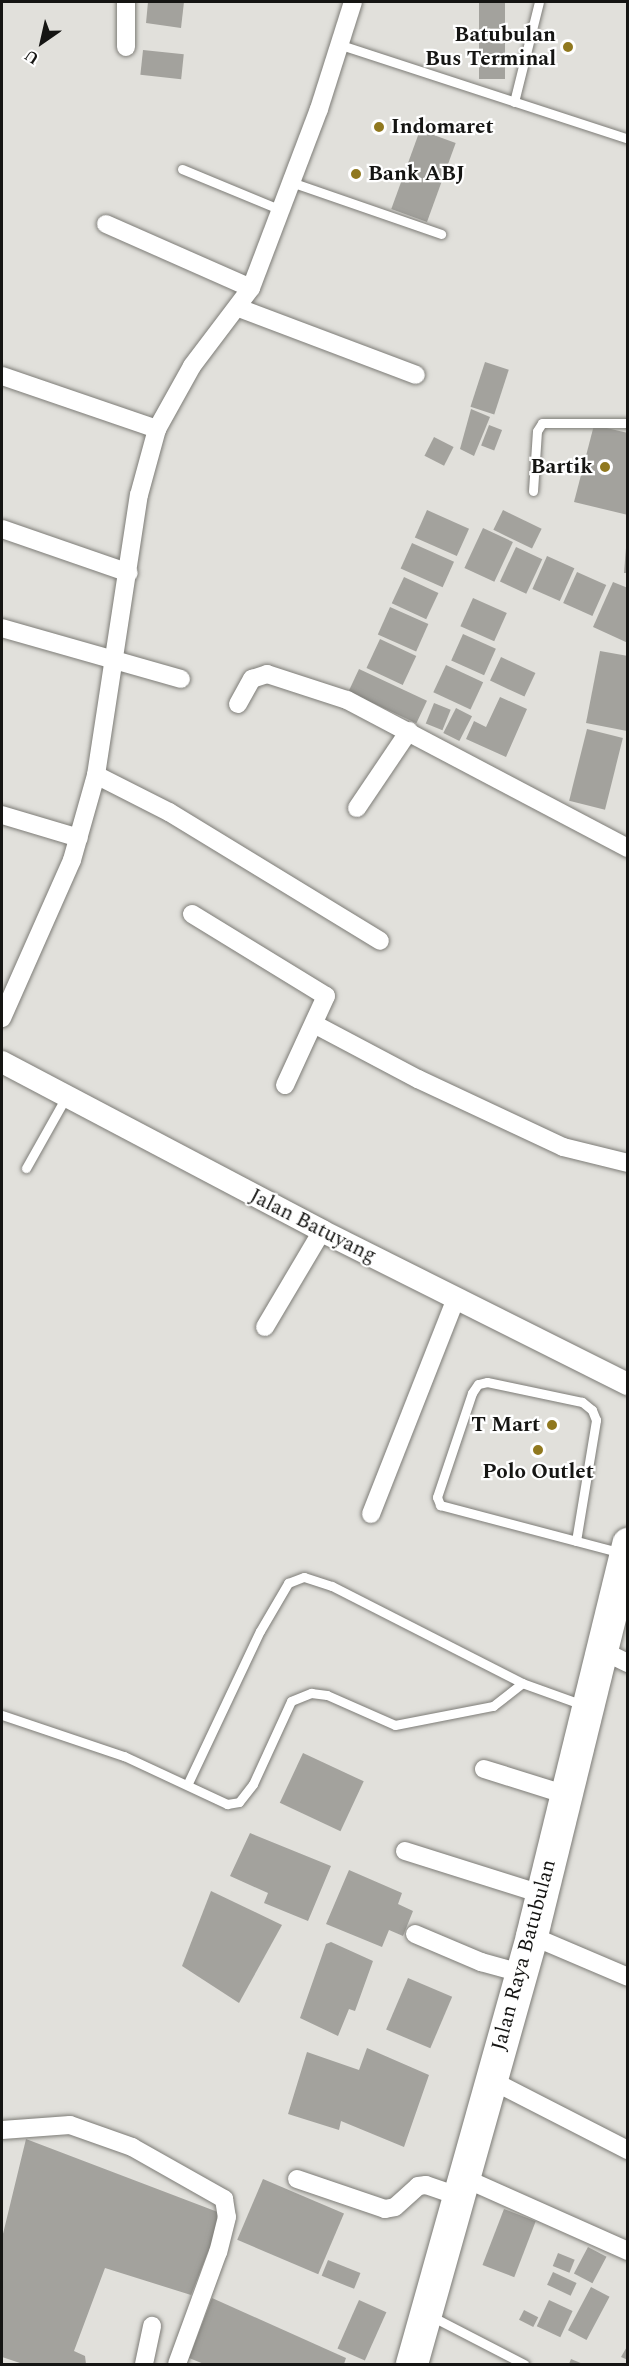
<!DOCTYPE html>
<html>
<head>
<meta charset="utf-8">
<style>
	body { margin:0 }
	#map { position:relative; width:629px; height:2366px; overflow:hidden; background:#e1e0db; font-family:Spectral,serif }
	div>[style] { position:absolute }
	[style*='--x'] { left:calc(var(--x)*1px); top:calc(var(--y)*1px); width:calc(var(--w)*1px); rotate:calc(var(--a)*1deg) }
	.building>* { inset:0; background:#a3a29d; transform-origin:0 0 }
	.roads { filter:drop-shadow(0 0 2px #7d7c77) drop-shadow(0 0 2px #7d7c77) }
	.service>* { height:9px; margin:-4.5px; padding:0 4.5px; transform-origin:4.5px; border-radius:4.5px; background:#fff }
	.minor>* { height:18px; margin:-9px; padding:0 9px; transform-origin:9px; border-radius:9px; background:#fff }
	.tertiary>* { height:22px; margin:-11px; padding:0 11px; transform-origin:11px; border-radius:11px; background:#fff }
	.trunk>* { height:32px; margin:-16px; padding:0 16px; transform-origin:16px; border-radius:16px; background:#fff }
	.dots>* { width:16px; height:16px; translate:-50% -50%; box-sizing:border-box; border:3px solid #fff; border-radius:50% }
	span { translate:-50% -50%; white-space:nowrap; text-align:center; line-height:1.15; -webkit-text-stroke:4.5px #fff; paint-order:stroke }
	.poi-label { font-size:21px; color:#151513; font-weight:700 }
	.right { translate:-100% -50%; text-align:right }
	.left { translate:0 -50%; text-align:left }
	.street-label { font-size:21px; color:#151513 }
	.frame { position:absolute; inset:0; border:3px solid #151513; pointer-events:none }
	.north { position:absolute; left:12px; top:12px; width:60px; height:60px; -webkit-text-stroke:4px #fff; paint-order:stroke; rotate:214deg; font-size:16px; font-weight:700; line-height:24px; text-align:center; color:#151513 }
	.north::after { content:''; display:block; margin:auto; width:21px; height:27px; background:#151513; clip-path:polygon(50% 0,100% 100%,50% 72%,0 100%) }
</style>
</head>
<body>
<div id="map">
	<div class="building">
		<div style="clip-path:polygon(148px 2px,184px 2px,181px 28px,146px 23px)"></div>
		<div style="left:479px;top:2px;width:26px;height:77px"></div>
		<div style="left:143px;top:50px;width:41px;height:25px;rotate:6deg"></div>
		<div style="left:420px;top:130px;width:38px;height:84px;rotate:20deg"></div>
		<div style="left:485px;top:362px;width:25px;height:47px;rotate:18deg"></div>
		<div style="clip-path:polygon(471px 409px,490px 417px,474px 456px,460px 449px)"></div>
		<div style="left:489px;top:425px;width:14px;height:22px;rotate:21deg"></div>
		<div style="clip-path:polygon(594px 425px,628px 433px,628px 515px,574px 502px)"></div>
		<div style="left:434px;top:437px;width:22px;height:21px;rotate:27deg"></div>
		<div style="left:427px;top:510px;width:46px;height:30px;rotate:24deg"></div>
		<div style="left:503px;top:510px;width:43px;height:22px;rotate:26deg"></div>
		<div style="left:483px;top:528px;width:33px;height:44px;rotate:25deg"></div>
		<div style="left:412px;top:543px;width:46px;height:28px;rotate:24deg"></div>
		<div style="left:516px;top:547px;width:29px;height:38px;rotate:25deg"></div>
		<div style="clip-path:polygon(626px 548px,628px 548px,628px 573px,624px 573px)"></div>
		<div style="left:547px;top:556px;width:30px;height:36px;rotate:24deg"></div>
		<div style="left:577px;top:572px;width:32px;height:34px;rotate:24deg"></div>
		<div style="left:404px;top:577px;width:38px;height:29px;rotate:25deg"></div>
		<div style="clip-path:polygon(613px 582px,628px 588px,628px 643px,593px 627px)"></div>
		<div style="left:473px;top:598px;width:37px;height:31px;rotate:24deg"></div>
		<div style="left:390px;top:607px;width:42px;height:30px;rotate:24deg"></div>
		<div style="left:463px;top:634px;width:36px;height:29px;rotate:24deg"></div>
		<div style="left:380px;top:639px;width:40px;height:32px;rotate:25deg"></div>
		<div style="clip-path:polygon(600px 651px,628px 656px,627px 731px,586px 723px)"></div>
		<div style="left:501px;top:657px;width:38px;height:26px;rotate:25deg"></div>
		<div style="left:446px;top:665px;width:41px;height:30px;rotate:25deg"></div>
		<div style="left:359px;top:669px;width:75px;height:25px;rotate:25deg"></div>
		<div style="clip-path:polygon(500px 697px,527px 709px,506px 757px,466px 739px,474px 721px,486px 727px)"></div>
		<div style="left:434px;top:703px;width:18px;height:22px;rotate:22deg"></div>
		<div style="left:456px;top:708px;width:18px;height:28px;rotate:27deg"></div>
		<div style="left:587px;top:729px;width:37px;height:74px;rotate:14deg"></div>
		<div style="left:303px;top:1753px;width:67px;height:55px;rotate:25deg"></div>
		<div style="clip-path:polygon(250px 1833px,331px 1866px,308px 1921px,264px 1903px,268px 1893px,230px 1876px)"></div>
		<div style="clip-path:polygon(349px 1870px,402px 1893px,398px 1904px,413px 1911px,403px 1936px,389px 1930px,382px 1947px,326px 1924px)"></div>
		<div style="clip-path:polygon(211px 1891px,282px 1925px,239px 2003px,182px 1966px)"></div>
		<div style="clip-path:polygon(331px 1942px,373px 1961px,355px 2011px,349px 2009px,338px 2036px,300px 2018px,326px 1944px)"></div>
		<div style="left:408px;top:1978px;width:48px;height:56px;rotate:23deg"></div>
		<div style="clip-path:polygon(367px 2048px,429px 2075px,404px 2147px,341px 2121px,339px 2130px,288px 2114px,307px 2052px,359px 2070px)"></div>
		<div style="clip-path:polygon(26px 2139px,223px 2214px,191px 2295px,105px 2268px,74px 2351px,85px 2356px,86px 2364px,23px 2364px,2px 2357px,2px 2238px)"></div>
		<div style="left:263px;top:2179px;width:88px;height:66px;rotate:23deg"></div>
		<div style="left:504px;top:2209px;width:34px;height:60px;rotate:21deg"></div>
		<div style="left:588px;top:2247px;width:21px;height:30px;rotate:28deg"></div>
		<div style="left:558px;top:2253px;width:18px;height:14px;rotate:22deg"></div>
		<div style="left:328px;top:2260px;width:35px;height:17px;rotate:22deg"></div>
		<div style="left:553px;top:2272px;width:26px;height:14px;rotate:25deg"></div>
		<div style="left:591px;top:2287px;width:21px;height:49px;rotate:28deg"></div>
		<div style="clip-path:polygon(212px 2298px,346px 2358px,344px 2364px,204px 2364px,189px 2358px)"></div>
		<div style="left:359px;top:2300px;width:30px;height:53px;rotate:24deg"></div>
		<div style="left:549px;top:2300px;width:26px;height:29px;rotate:25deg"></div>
		<div style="left:524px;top:2310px;width:16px;height:11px;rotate:27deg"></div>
		<div style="clip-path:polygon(628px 2345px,628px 2360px,621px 2357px)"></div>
		<div style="clip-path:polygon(571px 2359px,583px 2364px,569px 2364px)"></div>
	</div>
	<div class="roads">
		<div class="service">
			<div style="--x:341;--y:45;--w:302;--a:18.1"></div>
			<div style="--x:514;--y:102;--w:103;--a:-76"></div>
			<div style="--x:182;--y:169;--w:107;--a:22.5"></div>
			<div style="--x:291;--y:182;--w:159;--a:19.1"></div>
			<div style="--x:533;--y:491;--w:60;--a:-86.2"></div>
			<div style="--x:537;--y:431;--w:9;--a:-58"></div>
			<div style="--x:542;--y:423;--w:86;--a:0"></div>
			<div style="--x:26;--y:1168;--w:81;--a:-60.6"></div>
			<div style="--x:576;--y:1541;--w:123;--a:-80.6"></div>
			<div style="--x:596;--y:1420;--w:11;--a:-112"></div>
			<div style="--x:592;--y:1410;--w:13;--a:-141"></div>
			<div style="--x:582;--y:1402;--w:97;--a:-168.1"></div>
			<div style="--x:487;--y:1382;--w:9;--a:167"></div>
			<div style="--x:478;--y:1384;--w:11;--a:124"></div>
			<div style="--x:472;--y:1393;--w:110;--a:108.6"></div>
			<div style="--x:437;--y:1497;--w:9;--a:69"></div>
			<div style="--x:440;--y:1505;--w:188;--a:14.8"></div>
			<div style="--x:2;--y:1715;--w:129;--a:18.6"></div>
			<div style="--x:124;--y:1756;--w:114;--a:25"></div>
			<div style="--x:227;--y:1804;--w:12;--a:-9"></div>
			<div style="--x:239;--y:1802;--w:23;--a:-52"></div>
			<div style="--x:253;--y:1784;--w:91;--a:-65.4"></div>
			<div style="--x:291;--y:1701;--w:22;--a:-22"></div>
			<div style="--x:311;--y:1693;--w:16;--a:7"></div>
			<div style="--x:327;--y:1695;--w:74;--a:23.8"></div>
			<div style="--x:395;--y:1725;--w:100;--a:-11"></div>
			<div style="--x:493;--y:1706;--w:37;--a:-38"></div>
			<div style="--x:188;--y:1783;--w:168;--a:-64.7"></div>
			<div style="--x:260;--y:1631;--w:56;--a:-59.7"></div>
			<div style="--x:288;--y:1583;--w:17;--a:-21"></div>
			<div style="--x:304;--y:1577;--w:29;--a:18"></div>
			<div style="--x:332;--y:1586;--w:213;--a:27"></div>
			<div style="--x:522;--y:1683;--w:65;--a:19.8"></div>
			<div style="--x:431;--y:2316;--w:105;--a:27.3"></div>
		</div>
		<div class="minor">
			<div style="--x:126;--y:47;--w:45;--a:-90"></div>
			<div style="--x:106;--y:224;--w:158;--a:23.8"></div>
			<div style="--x:239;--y:308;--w:189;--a:20.7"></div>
			<div style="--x:2;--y:376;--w:164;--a:18.9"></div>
			<div style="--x:2;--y:529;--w:134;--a:19.1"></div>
			<div style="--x:2;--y:628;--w:186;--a:15.9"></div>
			<div style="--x:238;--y:704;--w:29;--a:-61"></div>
			<div style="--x:252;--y:679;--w:16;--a:-18"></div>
			<div style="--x:267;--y:674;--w:84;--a:18"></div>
			<div style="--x:347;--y:700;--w:318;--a:27.8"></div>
			<div style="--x:96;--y:775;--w:82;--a:26.9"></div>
			<div style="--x:169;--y:812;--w:247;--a:31.4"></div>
			<div style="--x:357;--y:808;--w:93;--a:-56"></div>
			<div style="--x:2;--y:815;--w:80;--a:16.6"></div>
			<div style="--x:192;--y:914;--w:157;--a:31.5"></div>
			<div style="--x:326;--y:996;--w:98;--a:114.7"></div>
			<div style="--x:2;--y:1018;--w:173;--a:-66.1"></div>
			<div style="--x:72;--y:860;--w:88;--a:-74.2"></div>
			<div style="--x:96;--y:775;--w:283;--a:-81.3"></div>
			<div style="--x:139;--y:495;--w:68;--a:-74.7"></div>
			<div style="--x:157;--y:429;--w:72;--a:-60.9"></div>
			<div style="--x:192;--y:366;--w:98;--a:-52.9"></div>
			<div style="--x:251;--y:288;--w:191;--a:-69.2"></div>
			<div style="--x:319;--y:109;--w:112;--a:-72.4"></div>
			<div style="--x:314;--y:1024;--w:118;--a:27.9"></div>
			<div style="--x:418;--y:1079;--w:160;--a:25.1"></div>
			<div style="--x:563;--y:1147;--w:67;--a:13.8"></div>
			<div style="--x:265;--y:1327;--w:112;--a:-59.3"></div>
			<div style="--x:371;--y:1514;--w:232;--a:-68.5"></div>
			<div style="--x:601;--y:1650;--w:30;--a:26"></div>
			<div style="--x:484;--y:1769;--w:84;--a:17.4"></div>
			<div style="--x:405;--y:1851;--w:143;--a:17.5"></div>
			<div style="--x:415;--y:1934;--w:72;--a:23"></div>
			<div style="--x:481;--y:1962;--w:41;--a:15.4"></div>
			<div style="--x:532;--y:1936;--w:104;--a:23.1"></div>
			<div style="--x:491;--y:2080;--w:154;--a:27.1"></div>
			<div style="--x:2;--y:2130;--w:68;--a:-4.2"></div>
			<div style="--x:70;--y:2125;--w:66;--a:19.5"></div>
			<div style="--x:132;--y:2147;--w:106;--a:29.5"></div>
			<div style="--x:224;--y:2199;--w:18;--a:81"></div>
			<div style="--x:227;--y:2217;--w:36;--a:104"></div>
			<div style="--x:218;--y:2252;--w:119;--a:110.1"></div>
			<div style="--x:464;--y:2178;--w:180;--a:24"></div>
			<div style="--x:297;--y:2179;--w:93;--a:18.8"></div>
			<div style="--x:385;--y:2209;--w:10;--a:-11"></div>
			<div style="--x:395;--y:2207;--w:31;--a:-42"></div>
			<div style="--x:418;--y:2186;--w:8;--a:-7"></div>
			<div style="--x:426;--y:2185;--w:36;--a:19"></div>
			<div style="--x:144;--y:2364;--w:39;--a:-78"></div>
		</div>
		<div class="tertiary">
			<div style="--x:2;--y:1062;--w:362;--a:27.8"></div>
			<div style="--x:322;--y:1231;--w:342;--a:26.6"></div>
		</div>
		<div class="trunk">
			<div style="--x:412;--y:2364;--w:445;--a:-74.3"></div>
			<div style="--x:532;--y:1936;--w:404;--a:-76.2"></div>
		</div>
	</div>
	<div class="dots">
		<div style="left:568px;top:47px;background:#90781e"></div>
		<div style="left:379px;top:127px;background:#90781e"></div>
		<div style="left:356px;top:174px;background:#90781e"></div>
		<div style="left:605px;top:467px;background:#90781e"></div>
		<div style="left:552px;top:1425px;background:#90781e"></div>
		<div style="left:538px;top:1450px;background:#90781e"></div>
	</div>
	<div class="poi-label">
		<span class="right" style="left:556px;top:47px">Batubulan<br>Bus Terminal</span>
		<span class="left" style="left:391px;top:127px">Indomaret</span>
		<span class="left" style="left:368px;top:174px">Bank ABJ</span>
		<span class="right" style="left:593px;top:467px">Bartik</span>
		<span class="right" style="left:540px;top:1425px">T Mart</span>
		<span style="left:538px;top:1472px">Polo Outlet</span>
	</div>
	<div class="street-label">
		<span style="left:313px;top:1226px;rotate:27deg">Jalan Batuyang</span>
		<span style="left:524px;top:1955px;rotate:-75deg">Jalan Raya Batubulan</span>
	</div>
	<div class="frame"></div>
	<div class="north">U</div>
</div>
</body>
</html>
